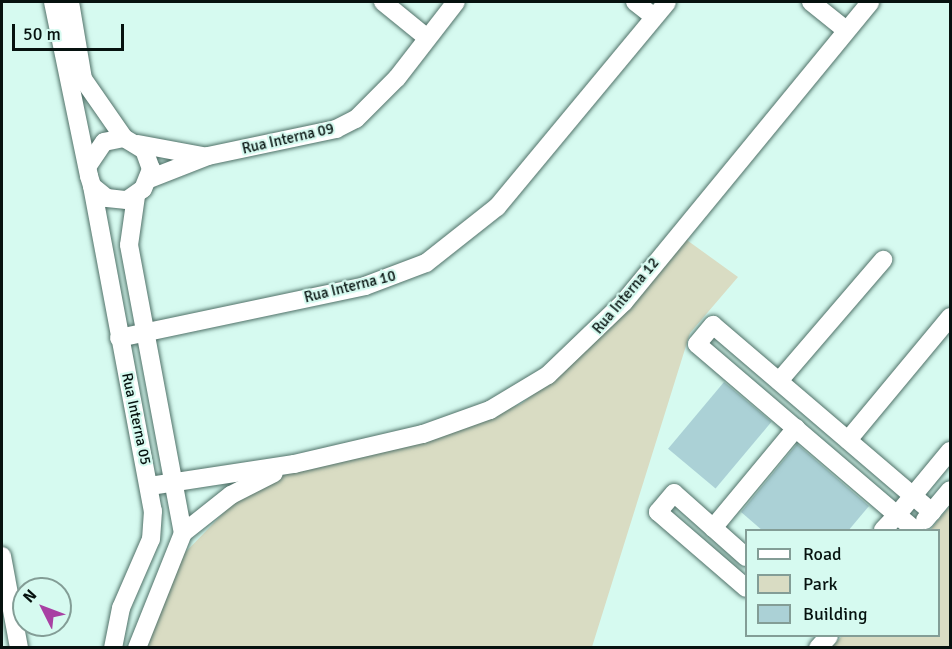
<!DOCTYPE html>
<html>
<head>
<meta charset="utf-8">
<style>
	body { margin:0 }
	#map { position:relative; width:952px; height:649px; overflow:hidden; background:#d6faf0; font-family:Signika,sans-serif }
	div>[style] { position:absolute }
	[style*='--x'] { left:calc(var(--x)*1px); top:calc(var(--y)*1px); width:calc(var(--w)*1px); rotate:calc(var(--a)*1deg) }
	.green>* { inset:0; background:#d9dcc3 }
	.building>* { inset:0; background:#abd1d6; transform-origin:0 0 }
	.roads { filter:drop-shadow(0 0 2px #507168) drop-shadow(0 0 2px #507168) }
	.minor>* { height:18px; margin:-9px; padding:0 9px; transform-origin:9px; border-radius:9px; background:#fff }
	span { translate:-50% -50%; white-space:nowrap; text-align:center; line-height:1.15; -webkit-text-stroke:4.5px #d6faf0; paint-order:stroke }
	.street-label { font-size:15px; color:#06120f }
	.frame { position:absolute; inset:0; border:3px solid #06120f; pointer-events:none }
	.legend { position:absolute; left:745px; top:529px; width:195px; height:108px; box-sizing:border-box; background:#d6faf0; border:2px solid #839d96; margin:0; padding:8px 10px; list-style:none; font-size:18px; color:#06120f }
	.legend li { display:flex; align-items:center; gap:12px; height:30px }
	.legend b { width:30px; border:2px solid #839d96 }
	.north { position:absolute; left:12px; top:577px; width:60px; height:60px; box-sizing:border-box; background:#d6faf0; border:2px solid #839d96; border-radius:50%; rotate:312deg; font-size:16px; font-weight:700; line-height:24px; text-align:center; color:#06120f }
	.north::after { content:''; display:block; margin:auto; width:21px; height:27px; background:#a840a3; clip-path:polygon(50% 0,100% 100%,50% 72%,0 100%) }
	.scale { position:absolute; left:12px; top:24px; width:112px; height:27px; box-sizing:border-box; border:3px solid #06120f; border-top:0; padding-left:8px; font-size:18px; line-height:21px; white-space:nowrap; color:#06120f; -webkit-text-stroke:4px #d6faf0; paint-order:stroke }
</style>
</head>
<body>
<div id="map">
	<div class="green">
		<div style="clip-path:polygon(684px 238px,738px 277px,690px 333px,592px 647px,147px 648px,175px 563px,238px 498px,274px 477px,373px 454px,521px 404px,571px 365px)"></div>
		<div style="clip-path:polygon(950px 506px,950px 647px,832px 647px,842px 636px,938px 636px,938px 530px,930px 530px)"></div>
	</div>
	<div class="building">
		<div style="left:724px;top:382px;width:62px;height:87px;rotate:40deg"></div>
		<div style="clip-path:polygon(797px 444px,869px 506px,848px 531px,763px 531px,741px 512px)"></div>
	</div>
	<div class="roads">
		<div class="minor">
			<div style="--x:53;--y:2;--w:178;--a:78.3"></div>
			<div style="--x:89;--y:176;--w:10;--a:73"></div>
			<div style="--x:92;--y:186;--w:19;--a:39"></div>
			<div style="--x:107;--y:198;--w:20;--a:6"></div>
			<div style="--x:127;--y:200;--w:19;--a:-35"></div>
			<div style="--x:143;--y:189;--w:22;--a:-68"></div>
			<div style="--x:151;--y:169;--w:20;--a:-110"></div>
			<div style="--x:144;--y:150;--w:23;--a:-149"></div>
			<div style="--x:124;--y:138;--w:20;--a:169"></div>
			<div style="--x:104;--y:142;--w:29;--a:124"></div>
			<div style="--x:70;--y:2;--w:78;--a:80.4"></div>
			<div style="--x:83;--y:79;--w:72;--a:55.2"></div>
			<div style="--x:383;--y:2;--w:55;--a:39.1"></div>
			<div style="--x:635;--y:2;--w:24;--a:38"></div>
			<div style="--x:811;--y:2;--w:45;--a:38.7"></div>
			<div style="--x:138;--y:144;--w:66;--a:10.5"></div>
			<div style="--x:149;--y:179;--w:63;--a:-21.3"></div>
			<div style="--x:208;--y:156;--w:131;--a:-11.9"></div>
			<div style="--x:336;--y:129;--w:22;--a:-27"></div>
			<div style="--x:356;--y:119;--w:58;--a:-45"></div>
			<div style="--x:397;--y:78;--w:96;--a:-52.2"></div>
			<div style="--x:92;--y:186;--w:331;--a:79.4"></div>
			<div style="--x:153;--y:511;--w:28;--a:94"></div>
			<div style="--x:151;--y:539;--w:75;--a:113.5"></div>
			<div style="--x:121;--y:608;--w:41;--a:101.3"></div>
			<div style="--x:136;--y:196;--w:49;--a:98.1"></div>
			<div style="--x:129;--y:245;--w:293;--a:79.4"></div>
			<div style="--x:183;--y:533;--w:124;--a:111.8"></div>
			<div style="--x:119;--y:338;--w:251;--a:-11.9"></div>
			<div style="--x:365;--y:286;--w:65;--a:-20.7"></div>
			<div style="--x:426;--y:263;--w:90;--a:-38.3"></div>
			<div style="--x:497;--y:207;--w:266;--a:-50.3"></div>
			<div style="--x:779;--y:381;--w:160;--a:-49.3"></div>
			<div style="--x:848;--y:440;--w:160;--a:-50.3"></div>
			<div style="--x:150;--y:486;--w:146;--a:-8.7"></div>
			<div style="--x:294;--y:464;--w:132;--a:-13.1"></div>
			<div style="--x:423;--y:434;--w:71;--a:-19.7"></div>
			<div style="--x:490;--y:410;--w:68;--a:-31.1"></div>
			<div style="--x:548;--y:375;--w:105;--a:-43.8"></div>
			<div style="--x:624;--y:302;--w:388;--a:-50.6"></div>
			<div style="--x:925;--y:520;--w:39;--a:-50"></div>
			<div style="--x:713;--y:528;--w:130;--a:-50.3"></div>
			<div style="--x:883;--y:530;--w:21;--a:-47"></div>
			<div style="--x:897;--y:515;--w:263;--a:-139.5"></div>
			<div style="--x:697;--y:344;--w:25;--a:-50"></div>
			<div style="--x:713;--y:325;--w:288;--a:40.5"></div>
			<div style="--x:915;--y:530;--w:23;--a:-140"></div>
			<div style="--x:897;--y:515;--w:83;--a:-50.4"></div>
			<div style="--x:183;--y:533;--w:61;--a:-38.4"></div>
			<div style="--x:231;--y:495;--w:48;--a:-27.1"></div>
			<div style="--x:2;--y:556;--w:94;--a:79.5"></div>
			<div style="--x:746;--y:557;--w:96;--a:-138.4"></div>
			<div style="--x:674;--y:493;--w:25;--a:130"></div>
			<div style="--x:658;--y:512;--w:116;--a:40.8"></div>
			<div style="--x:818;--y:648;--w:16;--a:-47"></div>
		</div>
	</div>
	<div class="street-label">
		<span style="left:288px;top:139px;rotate:-13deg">Rua Interna 09</span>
		<span style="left:350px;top:287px;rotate:-14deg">Rua Interna 10</span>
		<span style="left:626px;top:296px;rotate:-50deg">Rua Interna 12</span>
		<span style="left:136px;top:419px;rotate:78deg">Rua Interna 05</span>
	</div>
	<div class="frame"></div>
	<ul class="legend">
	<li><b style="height:8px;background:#fff"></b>Road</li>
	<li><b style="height:16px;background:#d9dcc3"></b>Park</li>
	<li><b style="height:16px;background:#abd1d6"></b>Building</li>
	</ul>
	<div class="north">N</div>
	<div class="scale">50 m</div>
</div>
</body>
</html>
